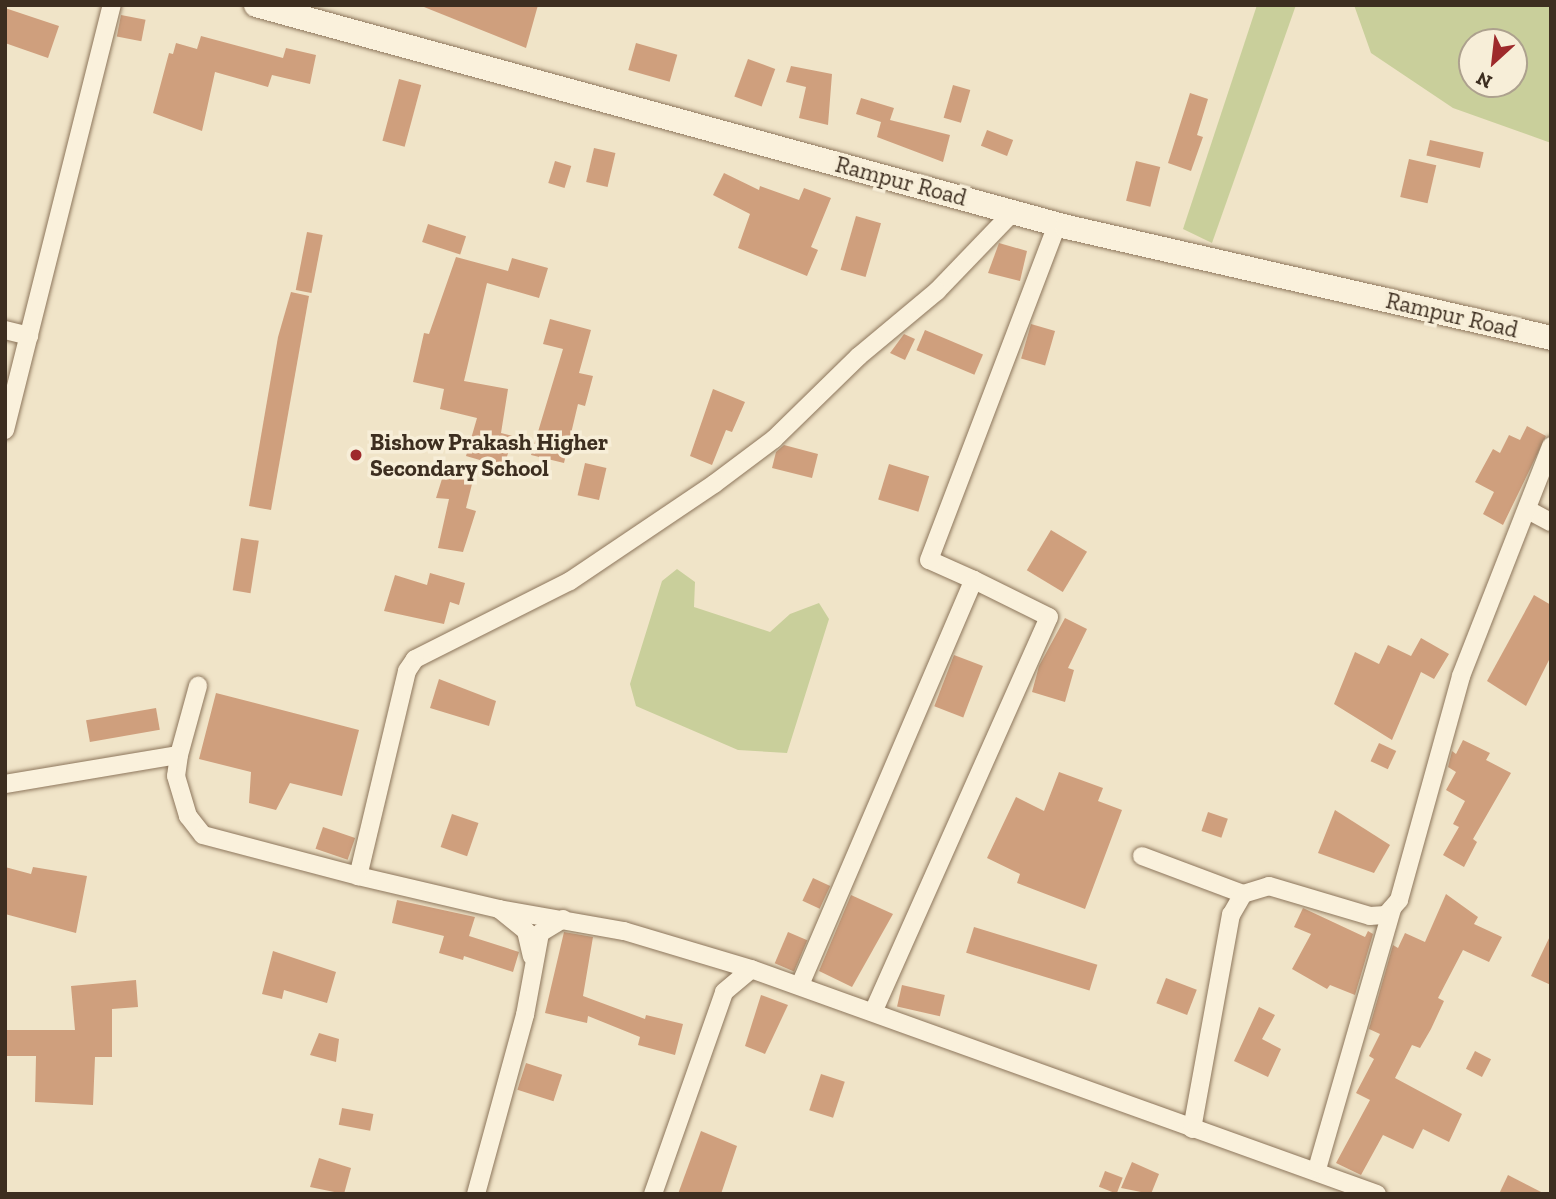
<!DOCTYPE html>
<html>
<head>
<meta charset="utf-8">
<style>
	body { margin:0 }
	#map { position:relative; width:1556px; height:1199px; overflow:hidden; background:#f0e4c8; font-family:"Zilla Slab",serif }
	div>[style] { position:absolute }
	[style*='--x'] { left:calc(var(--x)*1px); top:calc(var(--y)*1px); width:calc(var(--w)*1px); rotate:calc(var(--a)*1deg) }
	.green>* { inset:0; background:#c9cf9b }
	.building>* { inset:0; background:#cf9f7d; transform-origin:0 0 }
	.roads { filter:drop-shadow(0 0 2px #8d765c) drop-shadow(0 0 2px #8d765c) }
	.minor>* { height:18px; margin:-9px; padding:0 9px; transform-origin:9px; border-radius:9px; background:#faf1dc }
	.secondary>* { height:24px; margin:-12px; padding:0 12px; transform-origin:12px; border-radius:12px; background:#faf1dc }
	.dots>* { width:19px; height:19px; translate:-50% -50%; box-sizing:border-box; border:4px solid #f7eed8; border-radius:50% }
	span { translate:-50% -50%; white-space:nowrap; text-align:center; line-height:1.15; -webkit-text-stroke:7px #f7eed8; paint-order:stroke }
	.street-label { font-size:23px; color:#3d2e20 }
	.poi-label { font-size:23px; color:#3d2e20; font-weight:700 }
	.left { translate:0 -50%; text-align:left }
	.frame { position:absolute; inset:0; border:7px solid #3d2e20; pointer-events:none }
	.north { position:absolute; left:1458px; top:28px; width:70px; height:70px; box-sizing:border-box; background:#f7eed8; border:2px solid #ada18e; border-radius:50%; rotate:207deg; font-size:19px; font-weight:700; line-height:28px; text-align:center; color:#3d2e20 }
	.north::after { content:''; display:block; margin:auto; width:24px; height:32px; background:#9e2a2b; clip-path:polygon(50% 0,100% 100%,50% 72%,0 100%) }
</style>
</head>
<body>
<div id="map">
	<div class="green">
		<div style="clip-path:polygon(1257px 5px,1296px 5px,1212px 243px,1183px 229px)"></div>
		<div style="clip-path:polygon(evenodd,1354px 5px,1551px 5px,1551px 143px,1453px 108px,1371px 53px,1354px 5px,1472px 42px,1514px 42px,1514px 84px,1472px 84px,1472px 42px)"></div>
		<div style="clip-path:polygon(677px 569px,695px 582px,694px 607px,770px 632px,790px 614px,819px 603px,829px 619px,787px 753px,738px 750px,636px 706px,630px 684px,662px 581px)"></div>
	</div>
	<div class="building">
		<div style="clip-path:polygon(419px 5px,538px 5px,526px 48px)"></div>
		<div style="clip-path:polygon(5px 8px,59px 26px,48px 58px,5px 43px)"></div>
		<div style="left:121px;top:15px;width:25px;height:22px;rotate:11deg"></div>
		<div style="clip-path:polygon(201px 36px,283px 58px,286px 48px,316px 55px,310px 84px,272px 75px,268px 87px,215px 72px,202px 131px,153px 113px,169px 53px,173px 54px,176px 43px,197px 49px)"></div>
		<div style="left:636px;top:43px;width:43px;height:28px;rotate:16deg"></div>
		<div style="left:748px;top:59px;width:29px;height:40px;rotate:20deg"></div>
		<div style="clip-path:polygon(791px 66px,832px 74px,828px 125px,799px 118px,806px 87px,786px 82px)"></div>
		<div style="left:399px;top:79px;width:23px;height:64px;rotate:15deg"></div>
		<div style="left:953px;top:85px;width:18px;height:34px;rotate:16deg"></div>
		<div style="clip-path:polygon(1190px 93px,1208px 99px,1197px 135px,1203px 137px,1191px 171px,1168px 163px)"></div>
		<div style="clip-path:polygon(861px 98px,894px 108px,890px 120px,950px 135px,943px 162px,877px 137px,881px 122px,856px 114px)"></div>
		<div style="left:987px;top:130px;width:28px;height:17px;rotate:21deg"></div>
		<div style="left:1430px;top:140px;width:55px;height:16px;rotate:13deg"></div>
		<div style="left:594px;top:148px;width:22px;height:35px;rotate:13deg"></div>
		<div style="left:1409px;top:159px;width:28px;height:39px;rotate:13deg"></div>
		<div style="left:555px;top:161px;width:17px;height:23px;rotate:17deg"></div>
		<div style="left:1136px;top:161px;width:25px;height:41px;rotate:14deg"></div>
		<div style="clip-path:polygon(724px 173px,759px 190px,760px 186px,799px 200px,804px 188px,831px 198px,811px 247px,818px 250px,807px 276px,738px 248px,750px 214px,713px 195px)"></div>
		<div style="left:856px;top:216px;width:26px;height:56px;rotate:16deg"></div>
		<div style="left:428px;top:224px;width:40px;height:19px;rotate:18deg"></div>
		<div style="left:307px;top:232px;width:16px;height:59px;rotate:11deg"></div>
		<div style="clip-path:polygon(999px 243px,1027px 251px,1020px 281px,988px 273px)"></div>
		<div style="clip-path:polygon(456px 257px,508px 271px,512px 258px,548px 268px,539px 298px,487px 283px,464px 381px,508px 389px,501px 433px,513px 436px,504px 467px,466px 456px,477px 418px,440px 409px,444px 389px,413px 382px,424px 333px,429px 334px)"></div>
		<div style="clip-path:polygon(291px 292px,309px 296px,271px 510px,249px 506px,278px 337px)"></div>
		<div style="clip-path:polygon(550px 319px,591px 330px,579px 373px,593px 376px,585px 406px,578px 404px,564px 463px,531px 455px,563px 349px,543px 344px)"></div>
		<div style="left:1031px;top:324px;width:25px;height:36px;rotate:16deg"></div>
		<div style="left:925px;top:330px;width:63px;height:22px;rotate:23deg"></div>
		<div style="clip-path:polygon(904px 334px,915px 339px,905px 360px,890px 353px)"></div>
		<div style="clip-path:polygon(713px 389px,745px 402px,732px 432px,726px 430px,712px 465px,690px 456px)"></div>
		<div style="clip-path:polygon(1527px 426px,1546px 436px,1503px 525px,1483px 514px,1494px 492px,1475px 482px,1493px 449px,1500px 453px,1509px 435px,1520px 440px)"></div>
		<div style="clip-path:polygon(784px 445px,818px 454px,812px 478px,772px 468px,776px 452px)"></div>
		<div style="left:585px;top:463px;width:22px;height:33px;rotate:13deg"></div>
		<div style="left:889px;top:464px;width:42px;height:37px;rotate:17deg"></div>
		<div style="clip-path:polygon(446px 466px,475px 472px,466px 508px,476px 511px,463px 552px,438px 548px,449px 499px,436px 498px)"></div>
		<div style="left:1051px;top:530px;width:42px;height:47px;rotate:31deg"></div>
		<div style="left:241px;top:538px;width:18px;height:53px;rotate:9deg"></div>
		<div style="clip-path:polygon(430px 573px,465px 583px,459px 605px,450px 602px,444px 624px,384px 611px,395px 575px,427px 585px)"></div>
		<div style="clip-path:polygon(1534px 595px,1551px 605px,1551px 656px,1526px 706px,1487px 681px)"></div>
		<div style="clip-path:polygon(1065px 618px,1087px 629px,1068px 668px,1074px 670px,1065px 702px,1032px 692px,1039px 666px)"></div>
		<div style="clip-path:polygon(1421px 638px,1449px 654px,1434px 679px,1421px 672px,1392px 740px,1334px 704px,1355px 652px,1379px 664px,1388px 645px,1411px 656px)"></div>
		<div style="left:954px;top:655px;width:31px;height:55px;rotate:21deg"></div>
		<div style="clip-path:polygon(439px 679px,496px 701px,489px 726px,430px 708px)"></div>
		<div style="clip-path:polygon(216px 693px,359px 730px,342px 796px,290px 783px,276px 810px,249px 803px,251px 772px,199px 759px)"></div>
		<div style="left:156px;top:708px;width:22px;height:71px;rotate:80deg"></div>
		<div style="clip-path:polygon(1463px 740px,1490px 753px,1486px 760px,1511px 773px,1473px 839px,1477px 842px,1464px 867px,1443px 855px,1459px 827px,1453px 824px,1465px 801px,1446px 790px,1456px 772px,1448px 767px,1452px 751px,1456px 754px)"></div>
		<div style="left:1379px;top:743px;width:19px;height:20px;rotate:25deg"></div>
		<div style="clip-path:polygon(1059px 772px,1103px 788px,1098px 801px,1122px 810px,1085px 909px,1017px 883px,1020px 874px,987px 858px,1016px 797px,1044px 811px)"></div>
		<div style="clip-path:polygon(1335px 810px,1390px 845px,1374px 873px,1318px 853px)"></div>
		<div style="left:1208px;top:812px;width:21px;height:20px;rotate:19deg"></div>
		<div style="left:452px;top:814px;width:28px;height:35px;rotate:19deg"></div>
		<div style="left:323px;top:827px;width:34px;height:23px;rotate:19deg"></div>
		<div style="clip-path:polygon(5px 867px,31px 874px,33px 867px,87px 876px,76px 933px,5px 914px)"></div>
		<div style="left:813px;top:878px;width:19px;height:25px;rotate:25deg"></div>
		<div style="clip-path:polygon(1446px 894px,1478px 917px,1474px 924px,1502px 937px,1489px 962px,1463px 950px,1438px 998px,1444px 1001px,1431px 1029px,1420px 1048px,1412px 1045px,1395px 1078px,1462px 1114px,1449px 1142px,1423px 1129px,1413px 1149px,1383px 1135px,1361px 1175px,1336px 1163px,1370px 1100px,1356px 1093px,1374px 1059px,1369px 1056px,1380px 1034px,1369px 1029px,1393px 945px,1398px 948px,1405px 933px,1425px 942px)"></div>
		<div style="clip-path:polygon(851px 895px,893px 914px,852px 987px,819px 971px)"></div>
		<div style="clip-path:polygon(397px 900px,475px 917px,469px 936px,519px 952px,513px 972px,464px 956px,463px 960px,439px 953px,444px 936px,392px 923px)"></div>
		<div style="clip-path:polygon(1303px 908px,1365px 937px,1368px 931px,1373px 934px,1355px 995px,1330px 985px,1327px 989px,1292px 969px,1311px 934px,1294px 927px)"></div>
		<div style="left:974px;top:927px;width:129px;height:27px;rotate:17deg"></div>
		<div style="clip-path:polygon(564px 932px,593px 937px,583px 996px,645px 1019px,646px 1015px,683px 1024px,675px 1055px,638px 1045px,640px 1037px,588px 1016px,587px 1023px,545px 1013px)"></div>
		<div style="left:788px;top:932px;width:21px;height:34px;rotate:23deg"></div>
		<div style="clip-path:polygon(1551px 934px,1551px 985px,1531px 976px)"></div>
		<div style="clip-path:polygon(273px 951px,336px 972px,327px 1003px,284px 990px,282px 999px,262px 994px)"></div>
		<div style="left:1166px;top:978px;width:33px;height:27px;rotate:21deg"></div>
		<div style="clip-path:polygon(136px 980px,138px 1007px,112px 1009px,112px 1057px,95px 1057px,93px 1105px,35px 1102px,36px 1056px,5px 1056px,5px 1030px,75px 1030px,71px 986px)"></div>
		<div style="left:902px;top:985px;width:44px;height:22px;rotate:13deg"></div>
		<div style="clip-path:polygon(761px 995px,788px 1005px,765px 1054px,745px 1046px)"></div>
		<div style="clip-path:polygon(1259px 1007px,1275px 1015px,1262px 1039px,1281px 1049px,1268px 1077px,1234px 1061px)"></div>
		<div style="clip-path:polygon(319px 1033px,339px 1039px,336px 1062px,310px 1055px)"></div>
		<div style="left:1475px;top:1051px;width:18px;height:20px;rotate:27deg"></div>
		<div style="left:526px;top:1063px;width:38px;height:28px;rotate:18deg"></div>
		<div style="left:821px;top:1074px;width:25px;height:38px;rotate:18deg"></div>
		<div style="left:342px;top:1108px;width:32px;height:17px;rotate:11deg"></div>
		<div style="clip-path:polygon(701px 1131px,737px 1146px,721px 1194px,678px 1194px)"></div>
		<div style="clip-path:polygon(319px 1158px,351px 1168px,344px 1194px,310px 1187px)"></div>
		<div style="clip-path:polygon(1132px 1162px,1159px 1174px,1151px 1194px,1121px 1188px)"></div>
		<div style="left:1105px;top:1171px;width:19px;height:17px;rotate:21deg"></div>
		<div style="clip-path:polygon(1508px 1175px,1545px 1194px,1499px 1194px)"></div>
	</div>
	<div class="roads">
		<div class="minor">
			<div style="--x:1013;--y:212;--w:110;--a:133.9"></div>
			<div style="--x:937;--y:291;--w:102;--a:140.2"></div>
			<div style="--x:859;--y:356;--w:119;--a:135.7"></div>
			<div style="--x:774;--y:439;--w:75;--a:143.1"></div>
			<div style="--x:714;--y:484;--w:174;--a:146"></div>
			<div style="--x:570;--y:581;--w:174;--a:153.3"></div>
			<div style="--x:415;--y:659;--w:14;--a:124"></div>
			<div style="--x:407;--y:671;--w:211;--a:103.4"></div>
			<div style="--x:358;--y:876;--w:145;--a:13.2"></div>
			<div style="--x:499;--y:909;--w:127;--a:10"></div>
			<div style="--x:624;--y:931;--w:133;--a:16.7"></div>
			<div style="--x:751;--y:969;--w:665;--a:19.77"></div>
			<div style="--x:5;--y:330;--w:25;--a:14"></div>
			<div style="--x:5;--y:430;--w:438;--a:-75.9"></div>
			<div style="--x:1528;--y:510;--w:26;--a:28"></div>
			<div style="--x:179;--y:755;--w:72;--a:-74.6"></div>
			<div style="--x:5;--y:784;--w:176;--a:-9.5"></div>
			<div style="--x:179;--y:755;--w:21;--a:98"></div>
			<div style="--x:176;--y:776;--w:42;--a:73.3"></div>
			<div style="--x:188;--y:816;--w:24;--a:52"></div>
			<div style="--x:203;--y:835;--w:160;--a:14.8"></div>
			<div style="--x:1142;--y:856;--w:108;--a:20.6"></div>
			<div style="--x:499;--y:909;--w:35;--a:39"></div>
			<div style="--x:526;--y:931;--w:26;--a:77"></div>
			<div style="--x:800;--y:985;--w:441;--a:-66.8"></div>
			<div style="--x:974;--y:580;--w:49;--a:-156"></div>
			<div style="--x:929;--y:560;--w:360;--a:-69.1"></div>
			<div style="--x:874;--y:1010;--w:430;--a:-66"></div>
			<div style="--x:1049;--y:617;--w:84;--a:-153.7"></div>
			<div style="--x:1192;--y:1129;--w:218;--a:-79.7"></div>
			<div style="--x:1231;--y:915;--w:24;--a:-60"></div>
			<div style="--x:1243;--y:894;--w:27;--a:-17"></div>
			<div style="--x:1269;--y:886;--w:105;--a:16.5"></div>
			<div style="--x:1370;--y:916;--w:16;--a:-4"></div>
			<div style="--x:1386;--y:915;--w:20;--a:-49"></div>
			<div style="--x:1399;--y:900;--w:232;--a:-74.5"></div>
			<div style="--x:1461;--y:676;--w:247;--a:-68.6"></div>
			<div style="--x:1317;--y:1169;--w:271;--a:-73.9"></div>
			<div style="--x:476;--y:1194;--w:186;--a:-74.7"></div>
			<div style="--x:525;--y:1015;--w:83;--a:-79.6"></div>
			<div style="--x:540;--y:933;--w:27;--a:-31"></div>
			<div style="--x:653;--y:1194;--w:214;--a:-70.6"></div>
			<div style="--x:724;--y:992;--w:35;--a:-40"></div>
		</div>
		<div class="secondary">
			<div style="--x:256;--y:5;--w:841;--a:15.31"></div>
			<div style="--x:1067;--y:227;--w:497;--a:12.9"></div>
		</div>
	</div>
	<div class="dots">
		<div style="left:356px;top:455px;background:#9e2a2b"></div>
	</div>
	<div class="street-label">
		<span style="left:901px;top:181px;rotate:15deg">Rampur Road</span>
		<span style="left:1452px;top:315px;rotate:13deg">Rampur Road</span>
	</div>
	<div class="poi-label">
		<span class="left" style="left:370px;top:455px">Bishow Prakash Higher<br>Secondary School</span>
	</div>
	<div class="frame"></div>
	<div class="north">N</div>
</div>
</body>
</html>
